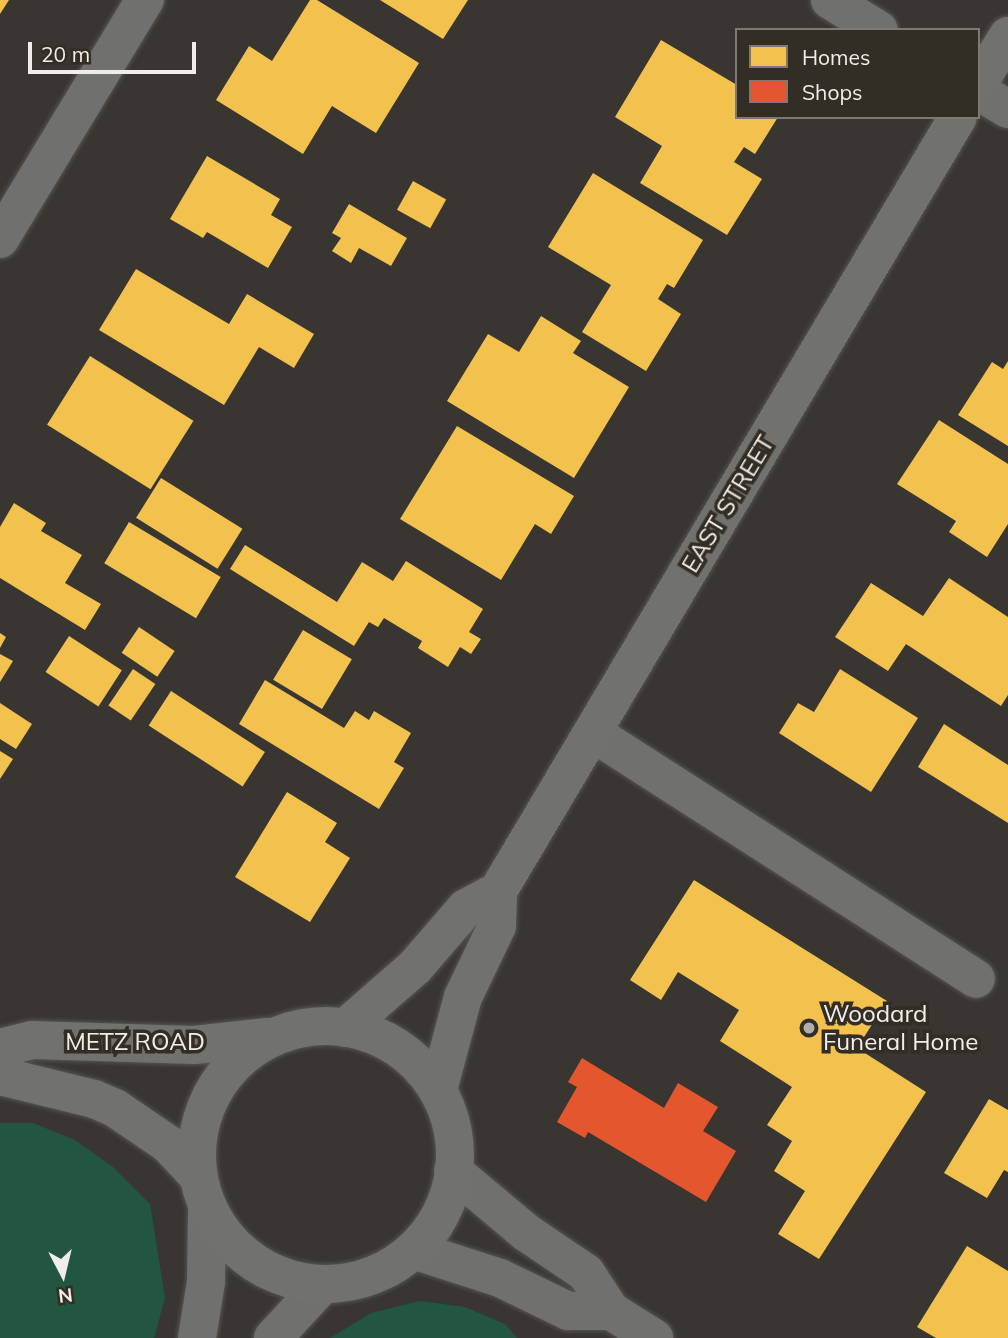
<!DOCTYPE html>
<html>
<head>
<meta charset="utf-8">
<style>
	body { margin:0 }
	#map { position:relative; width:1008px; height:1338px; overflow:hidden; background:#393632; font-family:Mulish,sans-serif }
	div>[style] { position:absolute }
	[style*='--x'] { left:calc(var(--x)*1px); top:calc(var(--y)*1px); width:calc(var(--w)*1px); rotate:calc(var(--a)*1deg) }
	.green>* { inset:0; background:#225640 }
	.homes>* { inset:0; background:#f2c14e; transform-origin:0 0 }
	.shops>* { inset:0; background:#e4572e }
	.roads { filter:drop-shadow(0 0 2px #565350) drop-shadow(0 0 2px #565350) }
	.minor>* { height:38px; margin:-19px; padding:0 19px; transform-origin:19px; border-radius:19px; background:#70716e }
	.major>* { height:38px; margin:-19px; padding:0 19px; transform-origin:19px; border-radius:19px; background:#71716e }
	.major>.ring { margin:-19px; padding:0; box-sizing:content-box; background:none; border:38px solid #71716e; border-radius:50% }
	.dots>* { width:19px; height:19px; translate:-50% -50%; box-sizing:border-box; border:4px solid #322d25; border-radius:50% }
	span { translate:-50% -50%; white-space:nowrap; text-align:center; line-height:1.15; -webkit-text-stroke:7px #322d25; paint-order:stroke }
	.street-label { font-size:24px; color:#f1ede8 }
	.poi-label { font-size:24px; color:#f1ede8 }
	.left { translate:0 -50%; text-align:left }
	.legend { position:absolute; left:735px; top:28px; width:245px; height:91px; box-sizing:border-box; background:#322d25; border:2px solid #7e7a73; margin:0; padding:9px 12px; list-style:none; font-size:21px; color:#f1ede8 }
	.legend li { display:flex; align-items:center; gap:14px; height:35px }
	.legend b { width:35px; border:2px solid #7e7a73 }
	.north { position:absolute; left:28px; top:1240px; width:70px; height:70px; -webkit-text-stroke:5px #322d25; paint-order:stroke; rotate:173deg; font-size:19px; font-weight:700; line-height:28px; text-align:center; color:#f1ede8 }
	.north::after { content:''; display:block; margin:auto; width:24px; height:32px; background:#f1ede8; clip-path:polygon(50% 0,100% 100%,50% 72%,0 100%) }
	.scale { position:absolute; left:28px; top:42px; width:168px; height:32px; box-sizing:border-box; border:4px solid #f1ede8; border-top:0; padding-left:9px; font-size:21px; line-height:24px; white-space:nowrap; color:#f1ede8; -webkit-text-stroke:5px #322d25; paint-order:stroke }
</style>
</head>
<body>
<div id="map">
	<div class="green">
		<div style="clip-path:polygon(0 1123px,33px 1123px,75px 1140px,113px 1167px,150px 1204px,165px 1298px,154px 1338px,0 1338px)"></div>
		<div style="clip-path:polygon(420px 1301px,465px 1307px,505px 1324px,517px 1338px,330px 1338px,371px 1313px)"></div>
	</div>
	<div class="homes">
		<div style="clip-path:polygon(0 0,9px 0,0 14px)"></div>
		<div style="clip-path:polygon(310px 0,317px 0,419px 63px,376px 133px,332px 106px,303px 154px,216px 100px,249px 46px,272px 61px)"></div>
		<div style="clip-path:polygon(380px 0,468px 0,443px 39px)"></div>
		<div style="clip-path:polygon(661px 40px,737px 85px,737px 117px,778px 117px,755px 154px,744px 147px,734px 162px,762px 179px,727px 235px,640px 183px,662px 146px,615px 117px)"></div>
		<div style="clip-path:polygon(207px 156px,280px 199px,271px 215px,292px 227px,268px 268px,207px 232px,203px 238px,170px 219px)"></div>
		<div style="clip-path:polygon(593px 173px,703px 240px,674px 288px,667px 284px,658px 299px,681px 314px,646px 371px,582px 332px,611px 285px,548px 247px)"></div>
		<div style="left:413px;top:181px;width:38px;height:33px;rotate:29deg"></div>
		<div style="clip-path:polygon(349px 204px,407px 238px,391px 266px,359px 248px,351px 263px,332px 251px,341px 238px,332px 233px)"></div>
		<div style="clip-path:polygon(136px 269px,229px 324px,247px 294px,314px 334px,294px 368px,259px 347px,224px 405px,99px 330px)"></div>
		<div style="clip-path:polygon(541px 316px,581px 341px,573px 353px,629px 387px,574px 478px,447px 401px,488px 334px,519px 352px)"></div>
		<div style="left:90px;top:356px;width:122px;height:81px;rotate:32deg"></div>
		<div style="clip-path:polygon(1008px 361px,1008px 446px,958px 415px,992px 362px,1003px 369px)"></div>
		<div style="clip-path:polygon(939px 420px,1008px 464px,1008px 524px,987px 557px,949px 532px,956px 521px,897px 484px)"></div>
		<div style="clip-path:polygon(457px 426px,574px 496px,551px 534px,535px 524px,501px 580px,400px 519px)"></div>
		<div style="left:161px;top:478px;width:96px;height:47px;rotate:32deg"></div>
		<div style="clip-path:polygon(14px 503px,46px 523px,41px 531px,82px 555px,65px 583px,101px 604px,85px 630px,0 578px,0 527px)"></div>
		<div style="left:129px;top:522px;width:107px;height:48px;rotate:31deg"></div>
		<div style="clip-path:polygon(245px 545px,337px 602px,362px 562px,393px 581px,406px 561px,483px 609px,469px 632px,481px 639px,471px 654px,460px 647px,448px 667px,418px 648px,422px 641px,384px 618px,378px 627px,369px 622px,354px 646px,230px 569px)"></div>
		<div style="clip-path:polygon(949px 578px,1008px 617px,1008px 695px,1001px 706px,906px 644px,888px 671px,835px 637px,871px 583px,923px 616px)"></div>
		<div style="left:139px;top:627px;width:43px;height:31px;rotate:34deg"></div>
		<div style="left:303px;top:630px;width:57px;height:58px;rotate:31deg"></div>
		<div style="clip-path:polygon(0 633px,6px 637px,0 648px)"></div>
		<div style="left:69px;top:636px;width:63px;height:43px;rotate:33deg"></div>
		<div style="clip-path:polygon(0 654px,13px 661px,0 682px)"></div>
		<div style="left:133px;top:669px;width:27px;height:44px;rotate:34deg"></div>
		<div style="clip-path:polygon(840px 669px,918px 718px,871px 792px,779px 733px,798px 703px,814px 712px)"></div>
		<div style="clip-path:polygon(265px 680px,344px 728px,355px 711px,369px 720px,374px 711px,411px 733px,394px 762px,404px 768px,379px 809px,239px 724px)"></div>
		<div style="left:171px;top:691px;width:112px;height:41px;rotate:33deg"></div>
		<div style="clip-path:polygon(0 703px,32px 724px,16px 749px,0 739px)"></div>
		<div style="clip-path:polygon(944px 724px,1008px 765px,1008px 823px,918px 767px)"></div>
		<div style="clip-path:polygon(0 751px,13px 759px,0 779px)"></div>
		<div style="clip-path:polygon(287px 792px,337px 823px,325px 842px,350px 858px,310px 922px,235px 877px)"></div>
		<div style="clip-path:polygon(694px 880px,887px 1001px,857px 1048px,926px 1092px,819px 1259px,778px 1234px,805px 1191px,774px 1171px,792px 1141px,767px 1125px,792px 1087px,720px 1041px,739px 1010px,678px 972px,661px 1000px,630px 980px)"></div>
		<div style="clip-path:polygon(989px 1099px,1008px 1110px,1008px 1172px,1004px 1170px,987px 1198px,944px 1173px)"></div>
		<div style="clip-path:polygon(967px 1246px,1008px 1271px,1008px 1338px,936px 1338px,917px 1327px)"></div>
	</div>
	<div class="shops">
		<div style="clip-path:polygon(582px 1058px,664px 1108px,678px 1083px,718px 1107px,703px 1131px,736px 1151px,706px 1202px,588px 1132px,585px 1138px,557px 1122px,577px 1087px,568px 1082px)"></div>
	</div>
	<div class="roads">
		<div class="minor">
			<div style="--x:830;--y:0;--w:57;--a:31.5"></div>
			<div style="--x:978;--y:91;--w:35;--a:31"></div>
			<div style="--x:0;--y:239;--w:280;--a:-58.8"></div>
			<div style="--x:593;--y:733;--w:455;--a:32.7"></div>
			<div style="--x:453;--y:1171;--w:97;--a:40"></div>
			<div style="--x:527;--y:1233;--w:71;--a:34.1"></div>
			<div style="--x:586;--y:1273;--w:45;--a:56.7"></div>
			<div style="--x:611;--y:1311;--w:51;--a:32.1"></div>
			<div style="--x:416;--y:1251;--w:88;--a:17.8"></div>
			<div style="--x:500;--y:1278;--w:76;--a:25.9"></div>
			<div style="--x:568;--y:1311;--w:43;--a:0"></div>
			<div style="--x:197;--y:1338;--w:57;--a:-80.9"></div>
			<div style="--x:206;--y:1282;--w:69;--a:-89.2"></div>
			<div style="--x:273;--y:1338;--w:71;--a:-47.3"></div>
		</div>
		<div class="major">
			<div style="--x:978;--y:84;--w:57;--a:-58"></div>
			<div class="ring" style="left:197px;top:1026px;width:220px;height:220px"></div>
			<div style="--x:345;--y:1028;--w:93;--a:-41.1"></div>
			<div style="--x:415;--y:967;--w:78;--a:-49.2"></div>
			<div style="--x:466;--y:908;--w:36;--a:-28"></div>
			<div style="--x:0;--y:1048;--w:33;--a:-14"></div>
			<div style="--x:32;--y:1040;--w:162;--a:1.8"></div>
			<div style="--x:194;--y:1045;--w:74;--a:-6.2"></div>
			<div style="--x:0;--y:1076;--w:97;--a:13.7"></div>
			<div style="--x:94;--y:1099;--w:23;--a:23"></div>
			<div style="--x:115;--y:1108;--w:64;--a:34.2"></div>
			<div style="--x:168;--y:1144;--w:42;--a:46.9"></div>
			<div style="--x:438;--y:1090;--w:96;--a:-75"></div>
			<div style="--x:463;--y:997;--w:79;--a:-64.4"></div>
			<div style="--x:497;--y:926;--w:35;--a:-88"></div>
			<div style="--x:498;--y:891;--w:900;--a:-59.28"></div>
		</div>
	</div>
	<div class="dots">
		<div style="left:809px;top:1028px;background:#b1ada8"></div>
	</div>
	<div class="street-label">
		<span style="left:728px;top:504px;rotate:-59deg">EAST STREET</span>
		<span style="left:135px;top:1042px">METZ ROAD</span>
	</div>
	<div class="poi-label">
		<span class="left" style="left:823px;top:1028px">Woodard<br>Funeral Home</span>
	</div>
	<ul class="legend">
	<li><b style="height:19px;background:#f2c14e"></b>Homes</li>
	<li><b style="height:19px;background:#e4572e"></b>Shops</li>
	</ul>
	<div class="north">N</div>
	<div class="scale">20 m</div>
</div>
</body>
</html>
